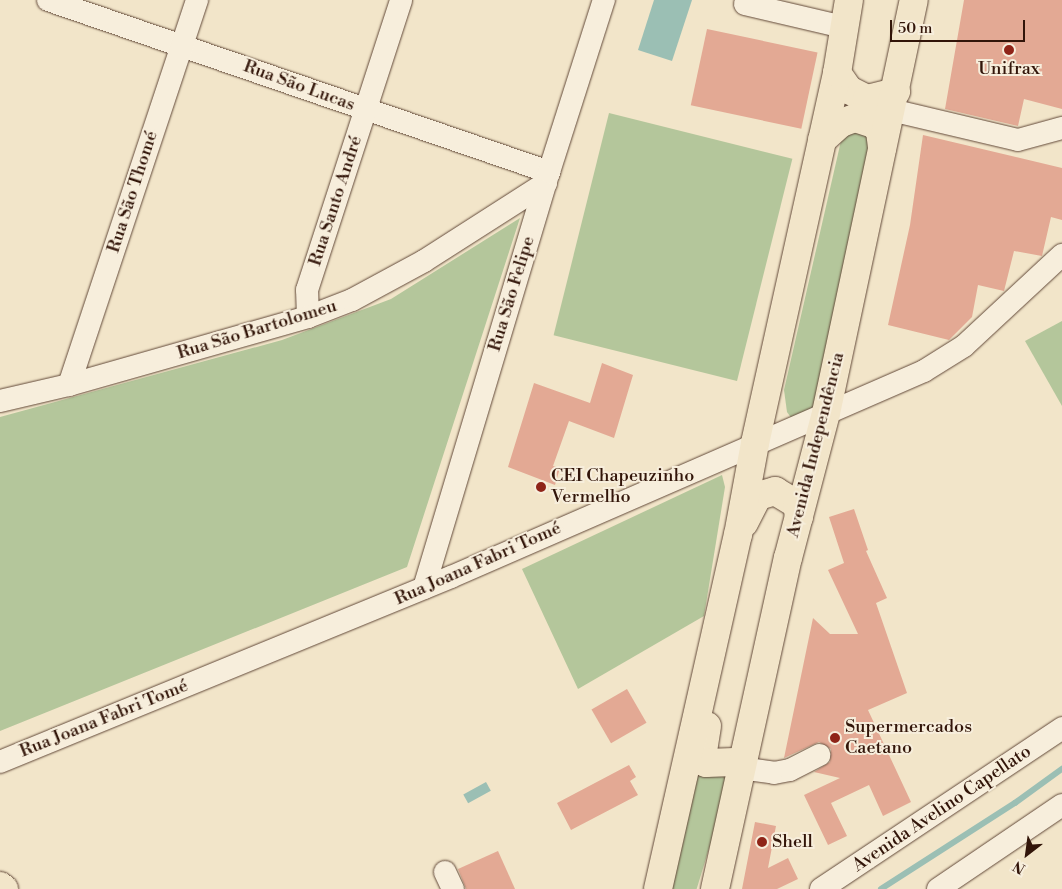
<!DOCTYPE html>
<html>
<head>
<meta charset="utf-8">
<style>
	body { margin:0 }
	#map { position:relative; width:1062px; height:889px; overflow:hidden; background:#f2e5c9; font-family:"Libre Bodoni",serif }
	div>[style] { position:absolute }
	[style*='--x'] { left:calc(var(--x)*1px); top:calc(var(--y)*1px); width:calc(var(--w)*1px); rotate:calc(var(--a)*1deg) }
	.green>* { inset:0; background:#b4c69b; transform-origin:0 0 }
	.water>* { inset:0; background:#9bbfb4; transform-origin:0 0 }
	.stream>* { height:5.5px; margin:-2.75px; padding:0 2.75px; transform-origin:2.75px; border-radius:2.75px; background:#9bbfb4 }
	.building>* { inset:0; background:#e3a994; transform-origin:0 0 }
	.roads { filter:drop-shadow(0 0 1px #624939) drop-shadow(0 0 1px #624939) }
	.minor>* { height:22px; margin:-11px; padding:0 11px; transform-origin:11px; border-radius:11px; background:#f7eedc }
	.major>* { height:28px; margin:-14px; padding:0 14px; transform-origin:14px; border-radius:14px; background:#f2e5c9 }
	.dots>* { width:14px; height:14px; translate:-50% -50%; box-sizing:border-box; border:2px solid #f7eedc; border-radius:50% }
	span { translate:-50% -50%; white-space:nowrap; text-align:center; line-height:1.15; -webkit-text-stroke:4px #f7eedc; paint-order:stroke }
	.poi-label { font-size:18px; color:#321509 }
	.left { translate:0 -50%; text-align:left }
	.street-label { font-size:18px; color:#321509 }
	.north { position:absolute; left:1002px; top:829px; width:50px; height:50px; -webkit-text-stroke:4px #f7eedc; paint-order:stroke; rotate:210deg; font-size:14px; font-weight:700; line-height:20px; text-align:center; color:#321509 }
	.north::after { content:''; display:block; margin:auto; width:18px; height:22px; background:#321509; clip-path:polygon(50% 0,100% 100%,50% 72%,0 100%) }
	.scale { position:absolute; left:890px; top:20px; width:135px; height:22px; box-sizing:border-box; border:2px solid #321509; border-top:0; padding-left:6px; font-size:15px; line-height:18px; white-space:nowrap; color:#321509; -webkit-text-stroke:4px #f7eedc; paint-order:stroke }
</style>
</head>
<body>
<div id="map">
	<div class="green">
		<div style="left:609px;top:113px;width:189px;height:229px;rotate:14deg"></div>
		<div style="clip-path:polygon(854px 124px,878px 144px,817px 410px,792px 419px,787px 412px,784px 390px,843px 132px)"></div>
		<div style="clip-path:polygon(520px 218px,407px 567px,0 731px,0 417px,282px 340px,391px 299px)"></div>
		<div style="clip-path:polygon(1062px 321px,1062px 406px,1025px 341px)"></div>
		<div style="clip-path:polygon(722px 475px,725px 487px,704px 616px,578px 689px,522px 569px)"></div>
		<div style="left:695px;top:761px;width:39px;height:131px;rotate:17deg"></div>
	</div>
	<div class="water">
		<div style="clip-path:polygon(654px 0,692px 0,672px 61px,638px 50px)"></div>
		<div style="left:486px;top:782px;width:10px;height:26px;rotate:61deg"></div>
	</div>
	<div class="stream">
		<div style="--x:881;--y:889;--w:159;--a:-32.7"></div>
		<div style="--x:1015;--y:803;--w:58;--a:-35.9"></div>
	</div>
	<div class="building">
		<div style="clip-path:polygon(964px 0,1062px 0,1062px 109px,1024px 99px,1018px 126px,945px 109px)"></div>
		<div style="left:707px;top:29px;width:113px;height:78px;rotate:12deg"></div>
		<div style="clip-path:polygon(923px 135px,1062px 168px,1062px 220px,1051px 217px,1042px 256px,1014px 251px,1004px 291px,978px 285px,972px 317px,949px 340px,888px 325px,910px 225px)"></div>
		<div style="clip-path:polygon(602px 363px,633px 375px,614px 438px,569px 421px,553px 466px,560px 468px,555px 485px,508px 467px,534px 383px,590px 403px)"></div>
		<div style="clip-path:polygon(854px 509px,868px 550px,866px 551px,887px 598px,876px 603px,907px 693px,868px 710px,911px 802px,883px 816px,869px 785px,831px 803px,847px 836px,828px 845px,804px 795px,840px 778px,814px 772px,830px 762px,831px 749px,819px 742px,784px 758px,813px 618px,830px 634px,858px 634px,828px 570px,844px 563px,829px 517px)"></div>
		<div style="left:627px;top:689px;width:39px;height:41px;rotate:60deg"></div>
		<div style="clip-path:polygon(629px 765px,636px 777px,630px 781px,638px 795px,571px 830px,557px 803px)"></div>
		<div style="clip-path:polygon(755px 822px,776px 826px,768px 868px,788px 858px,798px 879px,777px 889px,742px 889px)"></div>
		<div style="clip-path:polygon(498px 851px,515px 889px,466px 889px,458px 869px)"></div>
	</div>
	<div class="roads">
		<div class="minor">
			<div style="--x:48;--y:0;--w:530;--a:18.95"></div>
			<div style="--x:745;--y:4;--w:101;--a:13.2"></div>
			<div style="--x:891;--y:110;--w:130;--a:13.3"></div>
			<div style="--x:1018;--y:140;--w:46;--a:-15.3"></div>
			<div style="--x:308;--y:317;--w:27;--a:-92"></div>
			<div style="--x:307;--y:290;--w:305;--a:-72"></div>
			<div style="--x:69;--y:385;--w:406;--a:-71.6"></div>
			<div style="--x:0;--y:401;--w:71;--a:-13.1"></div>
			<div style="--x:69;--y:385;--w:248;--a:-15.9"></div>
			<div style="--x:308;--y:317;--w:47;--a:-21.1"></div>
			<div style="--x:352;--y:300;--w:82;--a:-28.4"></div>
			<div style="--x:424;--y:261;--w:145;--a:-32.6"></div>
			<div style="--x:424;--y:588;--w:434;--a:-73.3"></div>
			<div style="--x:549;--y:172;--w:181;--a:-72.3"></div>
			<div style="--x:0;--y:762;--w:487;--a:-22.3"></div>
			<div style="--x:451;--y:577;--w:516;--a:-23.53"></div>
			<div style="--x:924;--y:371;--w:47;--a:-32"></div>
			<div style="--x:964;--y:346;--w:134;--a:-42.9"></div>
			<div style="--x:740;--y:768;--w:34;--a:8"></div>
			<div style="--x:774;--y:773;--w:16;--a:-11"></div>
			<div style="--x:790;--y:770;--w:33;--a:-27"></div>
			<div style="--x:445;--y:872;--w:19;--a:65"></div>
			<div style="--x:821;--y:889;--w:290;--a:-33.7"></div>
			<div style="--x:938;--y:889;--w:150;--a:-34.1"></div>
		</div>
		<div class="major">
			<div style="--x:837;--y:73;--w:21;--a:55"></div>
			<div style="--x:849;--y:90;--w:20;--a:27"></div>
			<div style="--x:867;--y:99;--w:30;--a:-14"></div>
			<div style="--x:822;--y:140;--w:25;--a:-42"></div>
			<div style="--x:841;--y:123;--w:15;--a:-20"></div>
			<div style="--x:855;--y:118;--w:20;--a:18"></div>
			<div style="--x:874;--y:124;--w:9;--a:49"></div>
			<div style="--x:880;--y:131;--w:17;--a:83"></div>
			<div style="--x:744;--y:523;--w:30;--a:-63"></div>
			<div style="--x:758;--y:496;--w:18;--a:-16"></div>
			<div style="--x:775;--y:491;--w:26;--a:31"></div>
			<div style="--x:797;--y:504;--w:13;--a:81"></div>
			<div style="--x:707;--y:726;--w:30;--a:99"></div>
			<div style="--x:702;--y:756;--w:8;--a:60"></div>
			<div style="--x:706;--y:763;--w:35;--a:-2"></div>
			<div style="--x:0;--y:886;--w:5;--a:37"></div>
			<div style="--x:658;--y:889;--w:363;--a:-77.3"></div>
			<div style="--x:738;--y:535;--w:94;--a:-79.5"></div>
			<div style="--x:755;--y:443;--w:379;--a:-77.5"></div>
			<div style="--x:837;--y:73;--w:74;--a:-80.7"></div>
			<div style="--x:715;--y:889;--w:339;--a:-77.6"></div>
			<div style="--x:788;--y:558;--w:150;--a:-75.3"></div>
			<div style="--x:826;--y:413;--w:422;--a:-78"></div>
		</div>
	</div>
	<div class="dots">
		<div style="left:1009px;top:50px;background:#8f2418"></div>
		<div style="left:541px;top:487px;background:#8f2418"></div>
		<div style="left:835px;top:738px;background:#8f2418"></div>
		<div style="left:762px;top:842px;background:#8f2418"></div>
	</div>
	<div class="poi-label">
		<span style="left:1009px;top:69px">Unifrax</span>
		<span class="left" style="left:551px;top:487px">CEI Chapeuzinho<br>Vermelho</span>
		<span class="left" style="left:845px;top:738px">Supermercados<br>Caetano</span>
		<span class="left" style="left:772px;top:842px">Shell</span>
	</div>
	<div class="street-label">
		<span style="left:299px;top:86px;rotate:20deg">Rua São Lucas</span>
		<span style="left:133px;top:192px;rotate:-72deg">Rua São Thomé</span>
		<span style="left:336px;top:201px;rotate:-72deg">Rua Santo André</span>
		<span style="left:512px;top:294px;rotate:-73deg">Rua São Felipe</span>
		<span style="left:257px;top:330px;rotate:-17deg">Rua São Bartolomeu</span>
		<span style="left:816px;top:445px;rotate:-76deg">Avenida Independência</span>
		<span style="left:478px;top:564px;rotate:-24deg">Rua Joana Fabri Tomé</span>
		<span style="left:104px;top:719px;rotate:-22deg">Rua Joana Fabri Tomé</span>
		<span style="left:942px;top:809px;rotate:-34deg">Avenida Avelino Capellato</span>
	</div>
	<div class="north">N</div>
	<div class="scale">50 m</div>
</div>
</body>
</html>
